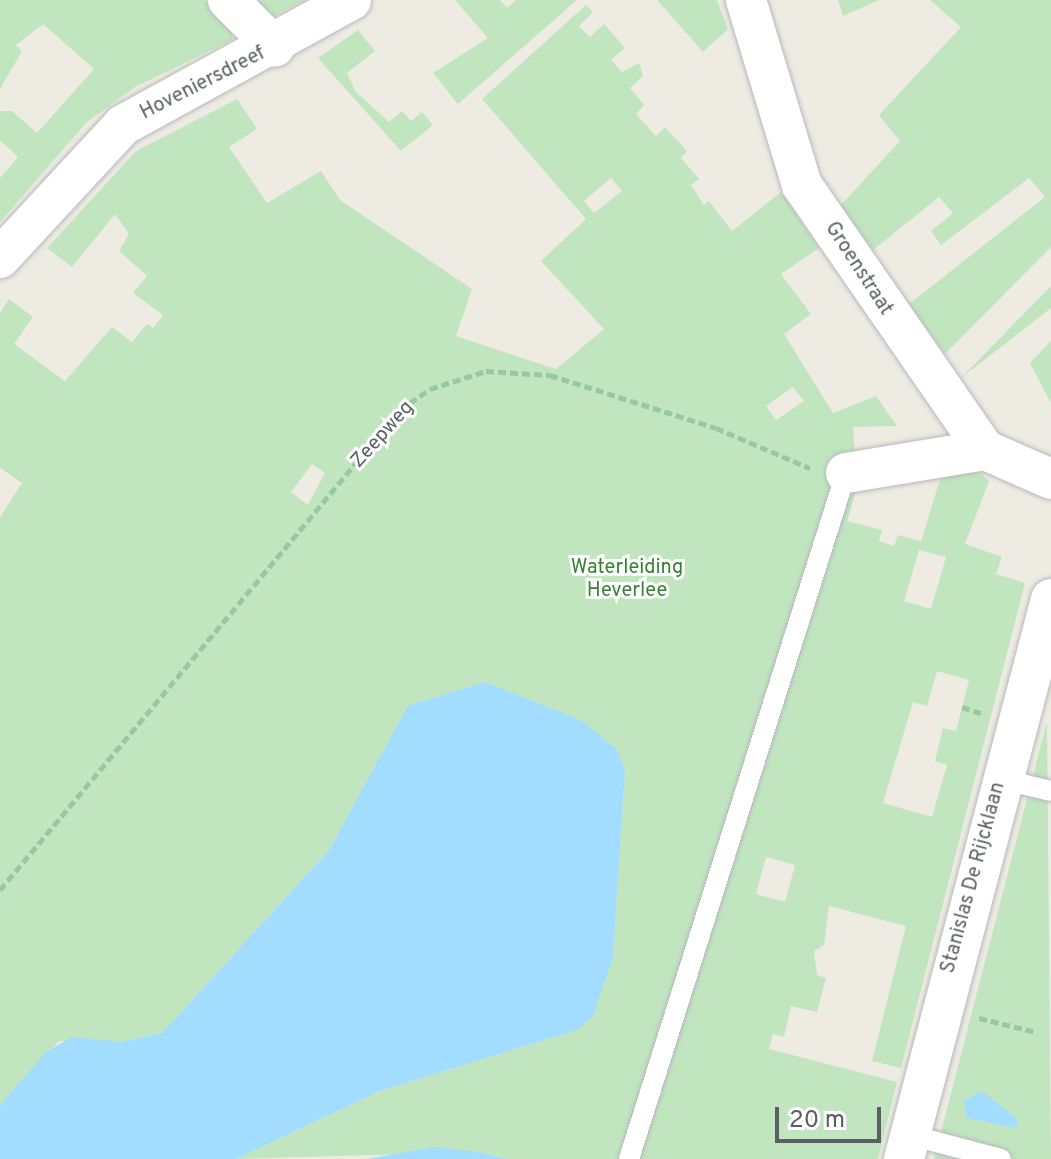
<!DOCTYPE html>
<html>
<head>
<meta charset="utf-8">
<style>
	body { margin:0 }
	#map { position:relative; width:1051px; height:1159px; overflow:hidden; background:#eeebe3; font-family:Overpass,sans-serif }
	div>[style] { position:absolute }
	[style*='--x'] { left:calc(var(--x)*1px); top:calc(var(--y)*1px); width:calc(var(--w)*1px); rotate:calc(var(--a)*1deg) }
	.green>* { inset:0; background:#c1e6bf }
	.water>* { inset:0; background:#a2dcff }
	.path>* { height:5px; margin-top:-2.5px; transform-origin:0; background:repeating-linear-gradient(90deg,#98c7a3 0 8px,transparent 0 12px) }
	.roads { filter:drop-shadow(0 0 2px #b6b9bd) drop-shadow(0 0 2px #b6b9bd) }
	.lane>* { height:20px; margin:-10px; padding:0 10px; transform-origin:10px; border-radius:10px; background:#fff }
	.street>* { height:40px; margin:-20px; padding:0 20px; transform-origin:20px; border-radius:20px; background:#fff }
	span { translate:-50% -50%; white-space:nowrap; text-align:center; line-height:1.15; -webkit-text-stroke:6px #fff; paint-order:stroke }
	.street-label { font-size:20px; color:#5b5f64 }
	.park-label { font-size:20px; color:#348333 }
	.scale { position:absolute; left:775px; top:1107px; width:106px; height:36px; box-sizing:border-box; border:4px solid #5b5f64; border-top:0; padding-left:10px; font-size:24px; line-height:28px; white-space:nowrap; color:#5b5f64; -webkit-text-stroke:6px #fff; paint-order:stroke }
</style>
</head>
<body>
<div id="map">
	<div class="green">
		<div style="clip-path:polygon(0 0,204px 0,232px 29px,232px 40px,135px 87px,87px 122px,0 222px,0 178px,18px 157px,0 140px,0 111px,12px 111px,37px 133px,94px 69px,43px 24px,16px 45px,22px 51px,0 89px)"></div>
		<div style="clip-path:polygon(255px 0,305px 0,271px 17px)"></div>
		<div style="clip-path:polygon(455px 0,500px 0,507px 8px,516px 0,577px 0,458px 104px,433px 73px,488px 38px)"></div>
		<div style="clip-path:polygon(657px 0,717px 0,728px 29px,703px 52px)"></div>
		<div style="clip-path:polygon(838px 0,879px 0,843px 16px)"></div>
		<div style="clip-path:polygon(930px 0,1051px 0,1051px 247px,945px 354px,909px 304px,1045px 197px,1029px 178px,941px 245px,931px 231px,953px 213px,939px 197px,873px 250px,840px 206px,900px 141px,879px 115px,961px 27px)"></div>
		<div style="clip-path:polygon(evenodd,586px 5px,593px 12px,579px 26px,590px 37px,604px 24px,625px 48px,611px 60px,622px 72px,639px 63px,643px 76px,630px 88px,644px 105px,636px 114px,656px 136px,665px 127px,687px 151px,681px 158px,699px 179px,691px 185px,704px 205px,709px 201px,732px 231px,781px 192px,819px 248px,781px 274px,811px 314px,784px 334px,833px 413px,876px 396px,897px 426px,853px 427px,855px 456px,830px 458px,859px 481px,847px 521px,882px 530px,879px 541px,894px 546px,898px 535px,921px 541px,942px 473px,976px 469px,989px 481px,965px 544px,1002px 557px,996px 574px,1025px 583px,901px 1068px,872px 1061px,906px 926px,829px 906px,824px 945px,814px 951px,817px 975px,826px 978px,817px 1012px,791px 1006px,784px 1037px,773px 1034px,769px 1049px,897px 1082px,878px 1159px,508px 1159px,478px 1152px,236px 1159px,380px 1091px,577px 1030px,613px 958px,625px 771px,358px 800px,329px 850px,162px 1033px,121px 1042px,59px 1041px,0 1105px,0 517px,22px 483px,0 468px,0 313px,9px 299px,33px 317px,14px 344px,65px 381px,112px 327px,132px 342px,147px 324px,153px 328px,163px 315px,133px 293px,147px 276px,119px 251px,129px 234px,115px 214px,72px 267px,47px 248px,136px 151px,237px 99px,257px 129px,229px 147px,267px 203px,321px 171px,340px 200px,472px 289px,456px 336px,556px 369px,604px 329px,541px 261px,586px 219px,482px 99px,586px 5px,611px 178px,622px 191px,594px 213px,584px 201px,611px 178px,586px 5px,793px 387px,804px 401px,776px 420px,766px 406px,793px 387px,586px 5px,312px 464px,325px 473px,308px 505px,291px 492px,312px 464px,586px 5px,919px 550px,946px 557px,931px 609px,904px 601px,919px 550px,586px 5px,937px 671px,969px 680px,956px 731px,943px 728px,935px 761px,947px 765px,932px 817px,883px 803px,913px 702px,927px 706px,937px 671px,586px 5px,766px 857px,795px 865px,785px 902px,756px 894px,766px 857px)"></div>
		<div style="clip-path:polygon(358px 30px,375px 51px,347px 73px,356px 92px,389px 122px,402px 111px,411px 121px,422px 112px,433px 125px,401px 151px,318px 58px)"></div>
		<div style="clip-path:polygon(1051px 286px,1051px 308px,961px 378px)"></div>
		<div style="clip-path:polygon(1051px 341px,1051px 403px,1030px 363px)"></div>
		<div style="clip-path:polygon(1047px 721px,1051px 1159px,934px 1159px)"></div>
	</div>
	<div class="water">
		<div style="clip-path:polygon(485px 682px,583px 721px,618px 751px,625px 771px,613px 958px,593px 1016px,577px 1030px,380px 1091px,236px 1159px,0 1159px,0 1105px,46px 1052px,72px 1037px,121px 1042px,162px 1033px,329px 850px,408px 706px)"></div>
		<div style="clip-path:polygon(982px 1091px,1017px 1119px,1017px 1128px,966px 1118px,964px 1101px)"></div>
		<div style="clip-path:polygon(435px 1147px,478px 1152px,508px 1159px,366px 1159px)"></div>
	</div>
	<div class="path">
		<div style="--x:962;--y:707;--w:23;--a:18"></div>
		<div style="--x:0;--y:890;--w:625;--a:-50.19"></div>
		<div style="--x:400;--y:410;--w:37;--a:-35"></div>
		<div style="--x:430;--y:389;--w:59;--a:-17.8"></div>
		<div style="--x:486;--y:371;--w:64;--a:3.6"></div>
		<div style="--x:550;--y:375;--w:174;--a:17.7"></div>
		<div style="--x:716;--y:428;--w:102;--a:23.1"></div>
		<div style="--x:979;--y:1018;--w:59;--a:13.8"></div>
	</div>
	<div class="roads">
		<div class="lane">
			<div style="--x:1001;--y:779;--w:51;--a:13.5"></div>
			<div style="--x:910;--y:1135;--w:94;--a:14.8"></div>
			<div style="--x:629;--y:1159;--w:720;--a:-72.45"></div>
		</div>
		<div class="street">
			<div style="--x:228;--y:0;--w:66;--a:45"></div>
			<div style="--x:746;--y:0;--w:193;--a:73.2"></div>
			<div style="--x:802;--y:185;--w:322;--a:55.4"></div>
			<div style="--x:985;--y:450;--w:72;--a:23.7"></div>
			<div style="--x:0;--y:258;--w:181;--a:-47.2"></div>
			<div style="--x:123;--y:125;--w:260;--a:-28.7"></div>
			<div style="--x:846;--y:473;--w:141;--a:-9.4"></div>
			<div style="--x:904;--y:1159;--w:579;--a:-75.29"></div>
		</div>
	</div>
	<div class="street-label">
		<span style="left:203px;top:84px;rotate:-27deg">Hoveniersdreef</span>
		<span style="left:858px;top:269px;rotate:57deg">Groenstraat</span>
		<span style="left:383px;top:435px;rotate:-48deg">Zeepweg</span>
		<span style="left:974px;top:878px;rotate:-75deg">Stanislas De Rijcklaan</span>
	</div>
	<div class="park-label">
		<span style="left:627px;top:580px">Waterleiding<br>Heverlee</span>
	</div>
	<div class="scale">20 m</div>
</div>
</body>
</html>
